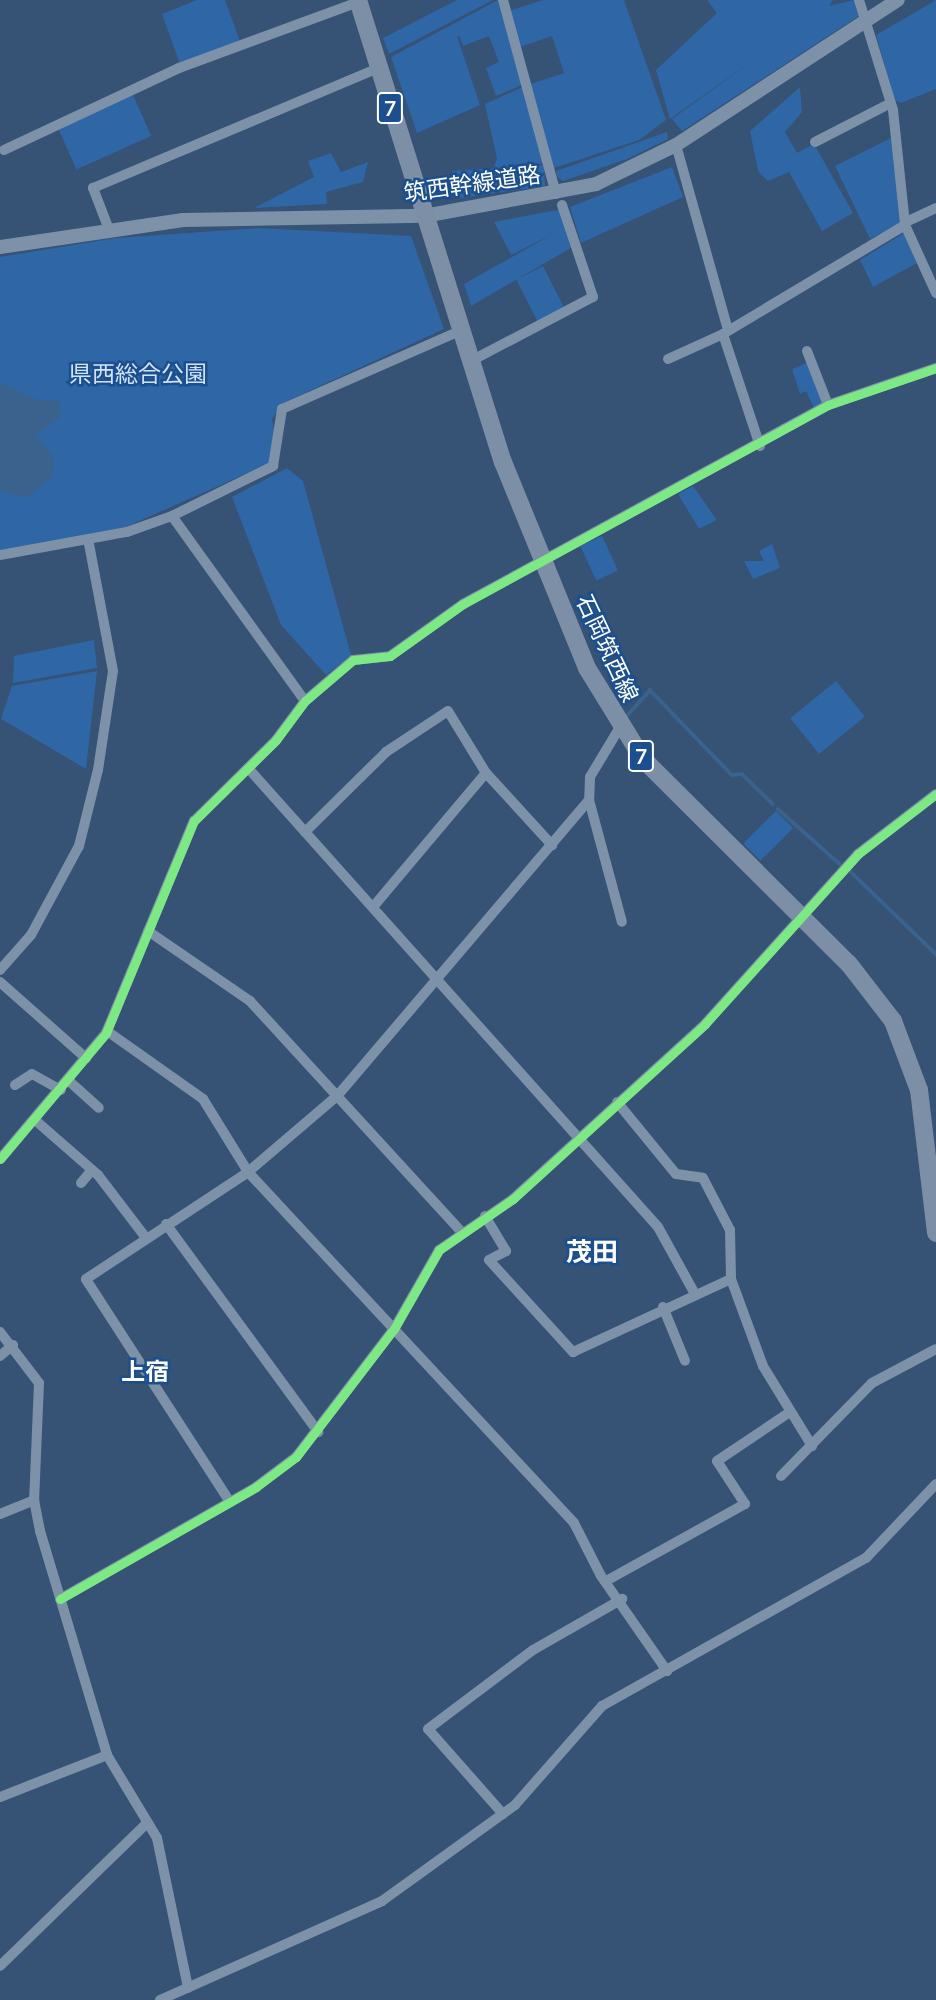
<!DOCTYPE html>
<html>
<head>
<meta charset="utf-8">
<style>
	body { margin:0 }
	#map { position:relative; width:936px; height:2000px; overflow:hidden; background:#365274; font-family:Lato,"Noto Sans JP",sans-serif }
	div>[style] { position:absolute }
	[style*='--x'] { left:calc(var(--x)*1px); top:calc(var(--y)*1px); width:calc(var(--w)*1px); rotate:calc(var(--a)*1deg) }
	.green>* { inset:0; background:#2f66a5; transform-origin:0 0 }
	.water>* { inset:0; background:#3b618d }
	.stream>* { height:3.5px; margin:-1.75px; padding:0 1.75px; transform-origin:1.75px; border-radius:1.75px; background:#3b618d }
	.minor>* { height:10px; margin:-5px; padding:0 5px; transform-origin:5px; border-radius:5px; background:#7d92a8 }
	.tertiary>* { height:14px; margin:-7px; padding:0 7px; transform-origin:7px; border-radius:7px; background:#7d92a8 }
	.primary>* { height:18px; margin:-9px; padding:0 9px; transform-origin:9px; border-radius:9px; background:#7d8ea7 }
	.cycleway>* { height:9px; margin:-4.5px; padding:0 4.5px; transform-origin:4.5px; border-radius:4.5px; background:#7ce984 }
	span { translate:-50% -50%; white-space:nowrap; text-align:center; line-height:1.15; -webkit-text-stroke:5px #1b4f8f; paint-order:stroke }
	.shield-label span { padding:2px 5px; background:#1b4f8f; border:2px solid; border-radius:5px; -webkit-text-stroke-width:0 }
	.shield-label { font-size:21px; color:#fff; font-weight:700 }
	.street-label { font-size:23px; color:#fff }
	.park-label { font-size:23px; color:#cfe3fa }
	.neighbourhood-label { font-size:24px; color:#fff; font-weight:700 }
	.quarter-label { font-size:26px; color:#fff; font-weight:700 }
</style>
</head>
<body>
<div id="map">
	<div class="green">
		<div style="clip-path:polygon(197px 0,225px 0,240px 41px,180px 64px,162px 14px)"></div>
		<div style="clip-path:polygon(457px 0,493px 0,389px 54px,383px 38px)"></div>
		<div style="clip-path:polygon(498px 0,522px 85px,496px 96px,486px 68px,499px 62px,489px 36px,463px 46px,460px 37px,457px 36px,480px 105px,417px 133px,391px 57px)"></div>
		<div style="clip-path:polygon(543px 0,624px 0,666px 120px,639px 140px,554px 168px,531px 84px,564px 73px,552px 36px,520px 47px,509px 11px)"></div>
		<div style="clip-path:polygon(707px 0,833px 0,829px 6px,854px 0,859px 16px,682px 131px,672px 119px,752px 61px,670px 119px,656px 70px,717px 13px)"></div>
		<div style="clip-path:polygon(936px 0,936px 89px,901px 103px,894px 100px,876px 35px)"></div>
		<div style="clip-path:polygon(525px 86px,544px 163px,493px 170px,497px 158px,485px 104px)"></div>
		<div style="clip-path:polygon(800px 87px,802px 112px,785px 132px,797px 153px,814px 144px,853px 213px,822px 231px,789px 172px,768px 181px,758px 171px,750px 131px)"></div>
		<div style="left:133px;top:95px;width:45px;height:82px;rotate:66deg"></div>
		<div style="clip-path:polygon(667px 132px,668px 139px,627px 159px,563px 181px,557px 177px,556px 171px)"></div>
		<div style="clip-path:polygon(891px 138px,900px 223px,870px 239px,835px 166px)"></div>
		<div style="clip-path:polygon(331px 153px,341px 172px,368px 162px,363px 182px,326px 192px,327px 204px,254px 208px,314px 177px,308px 161px)"></div>
		<div style="clip-path:polygon(544px 165px,545px 186px,454px 199px,452px 171px)"></div>
		<div style="clip-path:polygon(672px 167px,683px 197px,581px 243px,570px 207px)"></div>
		<div style="clip-path:polygon(562px 209px,574px 246px,471px 306px,464px 284px,551px 235px,511px 255px,494px 222px)"></div>
		<div style="clip-path:polygon(259px 228px,411px 236px,444px 329px,283px 403px,272px 419px,277px 450px,270px 463px,126px 527px,0 552px,0 257px,116px 238px)"></div>
		<div style="clip-path:polygon(904px 233px,917px 263px,873px 287px,860px 260px)"></div>
		<div style="left:543px;top:266px;width:47px;height:30px;rotate:63deg"></div>
		<div style="clip-path:polygon(809px 362px,825px 404px,816px 412px,806px 391px,800px 394px,792px 369px)"></div>
		<div style="clip-path:polygon(287px 468px,303px 481px,351px 655px,326px 675px,281px 625px,232px 497px)"></div>
		<div style="clip-path:polygon(693px 486px,717px 520px,699px 529px,678px 494px)"></div>
		<div style="left:602px;top:536px;width:38px;height:24px;rotate:65deg"></div>
		<div style="clip-path:polygon(772px 544px,780px 568px,753px 579px,744px 561px,764px 561px,759px 551px)"></div>
		<div style="clip-path:polygon(94px 640px,97px 668px,13px 683px,14px 656px)"></div>
		<div style="clip-path:polygon(97px 671px,86px 769px,1px 719px,12px 686px)"></div>
		<div style="left:836px;top:681px;width:46px;height:59px;rotate:51deg"></div>
		<div style="left:776px;top:811px;width:24px;height:46px;rotate:45deg"></div>
	</div>
	<div class="water">
		<div style="clip-path:polygon(0 383px,40px 401px,59px 400px,61px 416px,36px 435px,53px 457px,53px 476px,26px 498px,0 490px)"></div>
	</div>
	<div class="stream">
		<div style="--x:626;--y:717;--w:36;--a:-48"></div>
		<div style="--x:650;--y:690;--w:118;--a:46"></div>
		<div style="--x:732;--y:775;--w:10;--a:-6"></div>
		<div style="--x:742;--y:774;--w:43;--a:44.1"></div>
		<div style="--x:778;--y:809;--w:83;--a:41.6"></div>
		<div style="--x:850;--y:871;--w:120;--a:44"></div>
	</div>
	<div class="minor">
		<div style="--x:503;--y:0;--w:201;--a:74.7"></div>
		<div style="--x:859;--y:0;--w:115;--a:72.8"></div>
		<div style="--x:893;--y:110;--w:116;--a:84"></div>
		<div style="--x:905;--y:225;--w:75;--a:65.5"></div>
		<div style="--x:815;--y:142;--w:85;--a:-27.2"></div>
		<div style="--x:676;--y:145;--w:189;--a:74.3"></div>
		<div style="--x:4;--y:150;--w:193;--a:-25.1"></div>
		<div style="--x:179;--y:68;--w:191;--a:-20.2"></div>
		<div style="--x:906;--y:222;--w:33;--a:-25"></div>
		<div style="--x:108;--y:227;--w:42;--a:-111"></div>
		<div style="--x:93;--y:188;--w:309;--a:-22.8"></div>
		<div style="--x:807;--y:351;--w:58;--a:68.7"></div>
		<div style="--x:668;--y:359;--w:60;--a:-24.4"></div>
		<div style="--x:469;--y:362;--w:140;--a:-27.7"></div>
		<div style="--x:593;--y:297;--w:97;--a:-108.6"></div>
		<div style="--x:760;--y:446;--w:118;--a:-108.3"></div>
		<div style="--x:723;--y:334;--w:212;--a:-30.9"></div>
		<div style="--x:172;--y:516;--w:228;--a:54.3"></div>
		<div style="--x:0;--y:555;--w:129;--a:-10.3"></div>
		<div style="--x:127;--y:532;--w:48;--a:-19.6"></div>
		<div style="--x:172;--y:516;--w:113;--a:-26.3"></div>
		<div style="--x:273;--y:466;--w:58;--a:-81"></div>
		<div style="--x:282;--y:409;--w:194;--a:-23.7"></div>
		<div style="--x:620;--y:727;--w:58;--a:121"></div>
		<div style="--x:590;--y:777;--w:23;--a:92"></div>
		<div style="--x:589;--y:800;--w:126;--a:74.9"></div>
		<div style="--x:248;--y:768;--w:615;--a:48.23"></div>
		<div style="--x:658;--y:1227;--w:77;--a:61.1"></div>
		<div style="--x:305;--y:832;--w:114;--a:-44.6"></div>
		<div style="--x:386;--y:752;--w:74;--a:-33.5"></div>
		<div style="--x:448;--y:711;--w:73;--a:58.5"></div>
		<div style="--x:486;--y:773;--w:98;--a:47.5"></div>
		<div style="--x:373;--y:907;--w:175;--a:-49.9"></div>
		<div style="--x:148;--y:931;--w:124;--a:34.5"></div>
		<div style="--x:250;--y:1001;--w:312;--a:47.5"></div>
		<div style="--x:0;--y:970;--w:47;--a:-48.5"></div>
		<div style="--x:31;--y:935;--w:101;--a:-61.7"></div>
		<div style="--x:79;--y:846;--w:78;--a:-76"></div>
		<div style="--x:98;--y:770;--w:100;--a:-81.4"></div>
		<div style="--x:113;--y:671;--w:134;--a:-100.7"></div>
		<div style="--x:0;--y:982;--w:115;--a:41.5"></div>
		<div style="--x:107;--y:1031;--w:118;--a:35.3"></div>
		<div style="--x:203;--y:1099;--w:86;--a:58.3"></div>
		<div style="--x:248;--y:1172;--w:479;--a:47.1"></div>
		<div style="--x:574;--y:1523;--w:59;--a:63"></div>
		<div style="--x:601;--y:1576;--w:116;--a:55.2"></div>
		<div style="--x:69;--y:1081;--w:40;--a:42"></div>
		<div style="--x:15;--y:1085;--w:20;--a:-33"></div>
		<div style="--x:32;--y:1074;--w:33;--a:29"></div>
		<div style="--x:617;--y:1102;--w:93;--a:50.7"></div>
		<div style="--x:676;--y:1174;--w:27;--a:8"></div>
		<div style="--x:703;--y:1178;--w:59;--a:62.6"></div>
		<div style="--x:730;--y:1230;--w:49;--a:88.8"></div>
		<div style="--x:731;--y:1279;--w:93;--a:69.8"></div>
		<div style="--x:763;--y:1366;--w:94;--a:58.5"></div>
		<div style="--x:35;--y:1120;--w:84;--a:41.1"></div>
		<div style="--x:98;--y:1175;--w:79;--a:52.7"></div>
		<div style="--x:0;--y:1159;--w:165;--a:-49.9"></div>
		<div style="--x:106;--y:1033;--w:230;--a:-67.5"></div>
		<div style="--x:194;--y:821;--w:115;--a:-44.6"></div>
		<div style="--x:276;--y:740;--w:49;--a:-53.4"></div>
		<div style="--x:305;--y:701;--w:63;--a:-40.5"></div>
		<div style="--x:353;--y:660;--w:37;--a:-6"></div>
		<div style="--x:390;--y:656;--w:90;--a:-35.5"></div>
		<div style="--x:463;--y:604;--w:416;--a:-28.6"></div>
		<div style="--x:828;--y:405;--w:114;--a:-18.9"></div>
		<div style="--x:81;--y:1183;--w:17;--a:-50"></div>
		<div style="--x:485;--y:1216;--w:41;--a:59"></div>
		<div style="--x:506;--y:1251;--w:19;--a:152"></div>
		<div style="--x:489;--y:1260;--w:125;--a:47.6"></div>
		<div style="--x:573;--y:1352;--w:174;--a:-24.8"></div>
		<div style="--x:166;--y:1224;--w:258;--a:53.8"></div>
		<div style="--x:663;--y:1307;--w:58;--a:67.8"></div>
		<div style="--x:0;--y:1332;--w:64;--a:52.6"></div>
		<div style="--x:39;--y:1383;--w:117;--a:92.4"></div>
		<div style="--x:34;--y:1500;--w:32;--a:79"></div>
		<div style="--x:40;--y:1531;--w:234;--a:73.3"></div>
		<div style="--x:107;--y:1755;--w:97;--a:58.9"></div>
		<div style="--x:157;--y:1838;--w:153;--a:78.3"></div>
		<div style="--x:0;--y:1356;--w:17;--a:-40"></div>
		<div style="--x:781;--y:1476;--w:130;--a:-45.6"></div>
		<div style="--x:872;--y:1383;--w:72;--a:-28"></div>
		<div style="--x:230;--y:1502;--w:265;--a:-122.9"></div>
		<div style="--x:86;--y:1279;--w:194;--a:-33.4"></div>
		<div style="--x:248;--y:1172;--w:118;--a:-40.5"></div>
		<div style="--x:338;--y:1095;--w:387;--a:-49.6"></div>
		<div style="--x:0;--y:1514;--w:37;--a:-22"></div>
		<div style="--x:606;--y:1581;--w:159;--a:-29"></div>
		<div style="--x:745;--y:1504;--w:51;--a:-123.1"></div>
		<div style="--x:717;--y:1461;--w:88;--a:-33.9"></div>
		<div style="--x:60;--y:1599;--w:226;--a:-29.7"></div>
		<div style="--x:256;--y:1487;--w:50;--a:-36.9"></div>
		<div style="--x:296;--y:1457;--w:161;--a:-52.6"></div>
		<div style="--x:394;--y:1329;--w:91;--a:-60.3"></div>
		<div style="--x:439;--y:1250;--w:90;--a:-34.6"></div>
		<div style="--x:513;--y:1199;--w:260;--a:-42.3"></div>
		<div style="--x:705;--y:1024;--w:229;--a:-48"></div>
		<div style="--x:858;--y:854;--w:98;--a:-37.6"></div>
		<div style="--x:0;--y:1797;--w:115;--a:-21.4"></div>
		<div style="--x:503;--y:1814;--w:113;--a:-131.4"></div>
		<div style="--x:428;--y:1729;--w:131;--a:-37"></div>
		<div style="--x:533;--y:1650;--w:103;--a:-29.8"></div>
		<div style="--x:0;--y:1966;--w:206;--a:-44.2"></div>
		<div style="--x:160;--y:2000;--w:243;--a:-24"></div>
		<div style="--x:382;--y:1901;--w:164;--a:-35.8"></div>
		<div style="--x:515;--y:1805;--w:132;--a:-48.7"></div>
		<div style="--x:602;--y:1706;--w:303;--a:-29.3"></div>
		<div style="--x:866;--y:1558;--w:102;--a:-46.6"></div>
	</div>
	<div class="tertiary">
		<div style="--x:0;--y:247;--w:185;--a:-8.4"></div>
		<div style="--x:183;--y:220;--w:241;--a:-1"></div>
		<div style="--x:424;--y:216;--w:175;--a:-10.5"></div>
		<div style="--x:596;--y:184;--w:89;--a:-26"></div>
		<div style="--x:676;--y:145;--w:265;--a:-33.2"></div>
	</div>
	<div class="primary">
		<div style="--x:358;--y:0;--w:484;--a:72.6"></div>
		<div style="--x:503;--y:462;--w:222;--a:67.8"></div>
		<div style="--x:587;--y:668;--w:107;--a:58.4"></div>
		<div style="--x:643;--y:759;--w:291;--a:44.9"></div>
		<div style="--x:849;--y:964;--w:72;--a:52.3"></div>
		<div style="--x:893;--y:1021;--w:74;--a:69.4"></div>
		<div style="--x:919;--y:1090;--w:144;--a:83.2"></div>
	</div>
	<div class="cycleway">
		<div style="--x:0;--y:1159;--w:165;--a:-49.9"></div>
		<div style="--x:106;--y:1033;--w:230;--a:-67.5"></div>
		<div style="--x:194;--y:821;--w:115;--a:-44.6"></div>
		<div style="--x:276;--y:740;--w:49;--a:-53.4"></div>
		<div style="--x:305;--y:701;--w:63;--a:-40.5"></div>
		<div style="--x:353;--y:660;--w:37;--a:-6"></div>
		<div style="--x:390;--y:656;--w:90;--a:-35.5"></div>
		<div style="--x:463;--y:604;--w:416;--a:-28.6"></div>
		<div style="--x:828;--y:405;--w:114;--a:-18.9"></div>
		<div style="--x:60;--y:1599;--w:226;--a:-29.7"></div>
		<div style="--x:256;--y:1487;--w:50;--a:-36.9"></div>
		<div style="--x:296;--y:1457;--w:161;--a:-52.6"></div>
		<div style="--x:394;--y:1329;--w:91;--a:-60.3"></div>
		<div style="--x:439;--y:1250;--w:90;--a:-34.6"></div>
		<div style="--x:513;--y:1199;--w:260;--a:-42.3"></div>
		<div style="--x:705;--y:1024;--w:229;--a:-48"></div>
		<div style="--x:858;--y:854;--w:98;--a:-37.6"></div>
	</div>
	<div class="shield-label">
		<span style="left:390px;top:108px">7</span>
		<span style="left:641px;top:756px">7</span>
	</div>
	<div class="street-label">
		<span style="left:472px;top:183px;rotate:-8deg">筑西幹線道路</span>
		<span style="left:608px;top:648px;rotate:65deg">石岡筑西線</span>
	</div>
	<div class="park-label">
		<span style="left:138px;top:373px">県西総合公園</span>
	</div>
	<div class="neighbourhood-label">
		<span style="left:145px;top:1371px">上宿</span>
	</div>
	<div class="quarter-label">
		<span style="left:592px;top:1252px">茂田</span>
	</div>
</div>
</body>
</html>
